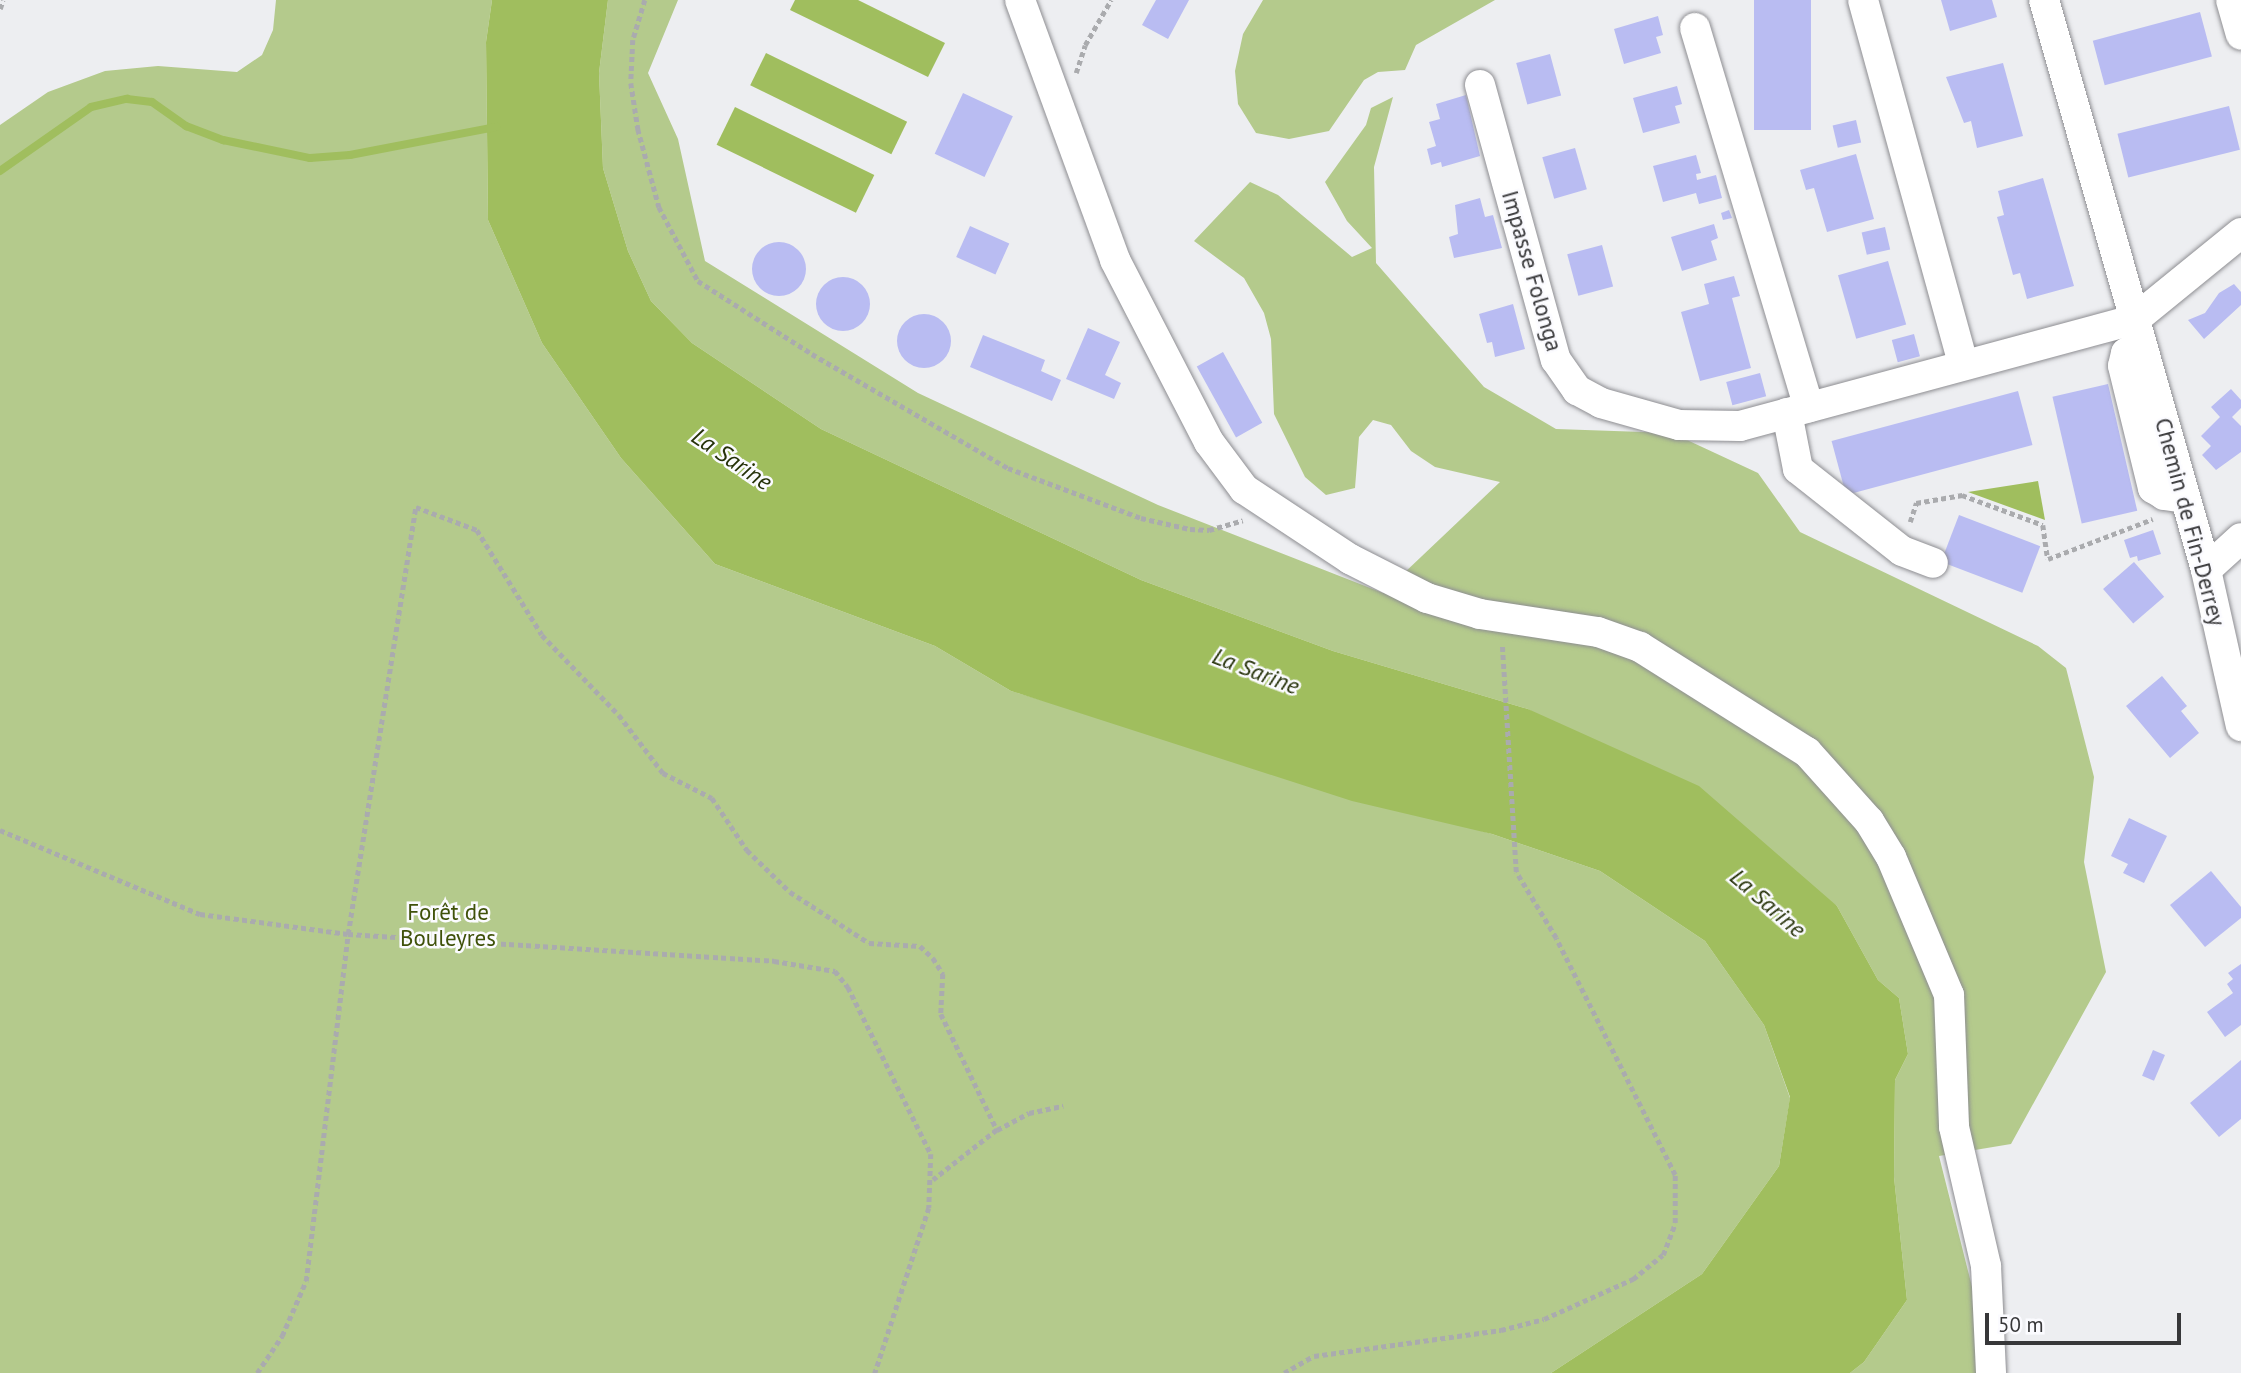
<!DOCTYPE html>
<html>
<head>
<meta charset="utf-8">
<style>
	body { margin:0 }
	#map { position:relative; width:2241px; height:1373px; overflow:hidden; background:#edeef1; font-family:"PT Sans",sans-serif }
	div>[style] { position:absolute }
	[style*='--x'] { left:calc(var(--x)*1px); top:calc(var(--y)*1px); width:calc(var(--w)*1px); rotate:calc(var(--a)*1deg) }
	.green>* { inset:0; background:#b4ca8c }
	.water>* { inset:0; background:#a0be5e; transform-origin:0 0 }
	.stream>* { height:8px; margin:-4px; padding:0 4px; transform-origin:4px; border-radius:4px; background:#a0be5e }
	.building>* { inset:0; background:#b9bcf2; transform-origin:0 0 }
	.round { border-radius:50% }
	.path>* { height:4.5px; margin-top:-2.25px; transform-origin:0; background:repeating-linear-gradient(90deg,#aaabae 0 5px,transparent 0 8.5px) }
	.roads { filter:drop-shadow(0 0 2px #8e8e92) drop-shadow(0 0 2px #8e8e92) }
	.minor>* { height:30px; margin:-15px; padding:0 15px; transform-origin:15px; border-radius:15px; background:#fff }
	span { translate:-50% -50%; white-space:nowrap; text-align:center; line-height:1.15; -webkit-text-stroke:5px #fbfbff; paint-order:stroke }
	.street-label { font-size:23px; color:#373739 }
	.park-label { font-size:23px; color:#3f5109 }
	.water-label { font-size:24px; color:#263209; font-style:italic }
	.scale { position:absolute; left:1985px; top:1313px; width:196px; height:32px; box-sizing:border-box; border:4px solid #373739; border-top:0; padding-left:9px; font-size:21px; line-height:24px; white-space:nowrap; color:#373739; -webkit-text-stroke:5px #fbfbff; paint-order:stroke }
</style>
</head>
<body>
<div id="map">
	<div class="green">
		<div style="clip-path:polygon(276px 0,492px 0,486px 42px,488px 220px,542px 343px,621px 458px,715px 564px,935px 646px,1011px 691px,1492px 834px,1600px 871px,1705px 941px,1764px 1025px,1790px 1098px,1779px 1166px,1702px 1274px,1551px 1373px,0 1373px,0 125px,48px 92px,105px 71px,158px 66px,237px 72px,262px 55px,273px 30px)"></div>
		<div style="clip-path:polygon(608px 0,678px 0,648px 73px,678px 139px,705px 261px,918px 393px,1158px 505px,1383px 593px,1500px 482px,1435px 467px,1411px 451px,1391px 425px,1373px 420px,1359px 437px,1355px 488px,1326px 495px,1305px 477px,1274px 414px,1271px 339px,1264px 313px,1244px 278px,1194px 241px,1250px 182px,1278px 195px,1352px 257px,1372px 248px,1347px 221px,1325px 182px,1366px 125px,1371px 108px,1393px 97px,1374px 167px,1376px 263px,1484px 387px,1556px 429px,1672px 433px,1758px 473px,1800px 532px,2038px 646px,2066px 668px,2094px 777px,2084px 862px,2106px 972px,2011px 1144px,1939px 1156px,1989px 1354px,1987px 1373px,1850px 1373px,1864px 1362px,1907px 1300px,1894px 1177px,1895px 1080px,1908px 1054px,1899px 998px,1878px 980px,1837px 906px,1528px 709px,1333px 651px,1141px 580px,821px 429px,692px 343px,651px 301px,628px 251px,603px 168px,599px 73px)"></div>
		<div style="clip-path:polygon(1263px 0,1495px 0,1416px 45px,1405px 70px,1378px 72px,1364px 80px,1329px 131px,1289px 139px,1256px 133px,1238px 104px,1235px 71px,1243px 34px)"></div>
	</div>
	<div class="water">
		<div style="clip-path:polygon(492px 0,608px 0,599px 73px,603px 168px,628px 251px,651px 301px,692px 343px,821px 429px,1141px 580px,1333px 651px,1528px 709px,1699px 786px,1837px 906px,1878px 980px,1899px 998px,1908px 1054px,1895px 1080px,1894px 1177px,1907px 1300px,1864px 1362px,1850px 1373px,1551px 1373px,1702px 1274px,1779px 1166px,1790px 1097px,1764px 1025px,1705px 941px,1600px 871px,1492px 834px,1352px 801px,1011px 691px,935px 646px,715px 564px,621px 458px,542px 343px,488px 220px,486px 42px)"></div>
		<div style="clip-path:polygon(795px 0,858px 0,945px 43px,928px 77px,790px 10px)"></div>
		<div style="left:766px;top:53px;width:157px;height:36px;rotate:26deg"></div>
		<div style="left:735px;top:107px;width:155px;height:42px;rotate:26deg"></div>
		<div style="clip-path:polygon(2038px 481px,2045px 520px,1968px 492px)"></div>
	</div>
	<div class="stream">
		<div style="--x:0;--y:171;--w:111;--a:-35.1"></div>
		<div style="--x:91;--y:107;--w:37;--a:-13"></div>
		<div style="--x:127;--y:99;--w:25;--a:7"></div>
		<div style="--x:152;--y:102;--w:42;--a:35.2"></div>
		<div style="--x:186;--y:126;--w:40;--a:21"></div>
		<div style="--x:223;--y:140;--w:89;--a:11.7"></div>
		<div style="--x:310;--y:158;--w:40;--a:-4.3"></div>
		<div style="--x:350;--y:155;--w:149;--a:-10.9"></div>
	</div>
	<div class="building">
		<div style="clip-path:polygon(1156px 0,1189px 0,1168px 39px,1142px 25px)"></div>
		<div style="left:1754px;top:0;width:57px;height:130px"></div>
		<div style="clip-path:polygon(1941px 0,1992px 0,1997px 17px,1950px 31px)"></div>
		<div style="left:2200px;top:12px;width:46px;height:111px;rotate:75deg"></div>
		<div style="clip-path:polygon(1658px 16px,1663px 35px,1656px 37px,1661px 53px,1624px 64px,1614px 29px)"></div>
		<div style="left:1550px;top:54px;width:43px;height:35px;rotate:75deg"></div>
		<div style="clip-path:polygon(2003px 63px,2023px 136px,1977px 148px,1971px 121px,1964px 123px,1946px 77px)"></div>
		<div style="clip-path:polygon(1677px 86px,1682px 104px,1675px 106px,1680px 123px,1643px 133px,1633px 98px)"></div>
		<div style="left:963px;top:93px;width:55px;height:67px;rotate:25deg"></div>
		<div style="clip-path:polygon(1466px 95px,1480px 156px,1442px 167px,1441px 162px,1431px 165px,1427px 149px,1436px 146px,1429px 122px,1440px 119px,1436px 104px)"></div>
		<div style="left:2229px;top:106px;width:45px;height:115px;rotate:76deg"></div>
		<div style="left:1856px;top:120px;width:23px;height:24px;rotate:77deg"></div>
		<div style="left:1575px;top:148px;width:43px;height:34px;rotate:74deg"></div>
		<div style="clip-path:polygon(1856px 154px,1874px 219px,1827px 232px,1814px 188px,1806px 190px,1800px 170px)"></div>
		<div style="clip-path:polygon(1696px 155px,1701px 173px,1696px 174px,1697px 180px,1716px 175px,1722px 198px,1699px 204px,1696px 193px,1663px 202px,1653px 166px)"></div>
		<div style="clip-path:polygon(2043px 178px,2074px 286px,2027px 299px,2020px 273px,2013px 275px,1997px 217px,2004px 215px,1998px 191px)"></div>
		<div style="clip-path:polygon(1480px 198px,1485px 217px,1493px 215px,1502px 248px,1454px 258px,1449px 237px,1458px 234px,1455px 205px)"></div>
		<div style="clip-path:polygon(1729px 210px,1732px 218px,1723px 220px,1721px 213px)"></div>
		<div style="clip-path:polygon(1714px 224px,1718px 238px,1711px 241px,1717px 260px,1682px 271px,1671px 237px)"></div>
		<div style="left:970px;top:226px;width:43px;height:34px;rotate:24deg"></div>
		<div style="left:1885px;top:227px;width:23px;height:24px;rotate:77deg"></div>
		<div class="round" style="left:752px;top:242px;width:54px;height:54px"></div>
		<div style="left:1602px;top:245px;width:43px;height:36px;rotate:75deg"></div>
		<div style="left:1888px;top:261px;width:66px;height:52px;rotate:74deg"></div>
		<div style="clip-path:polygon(1734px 276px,1740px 296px,1732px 298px,1751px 368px,1700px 381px,1681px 312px,1709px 304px,1704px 284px)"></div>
		<div class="round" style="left:816px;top:277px;width:54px;height:54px"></div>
		<div style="clip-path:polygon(2234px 284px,2241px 292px,2241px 305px,2204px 339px,2188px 320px,2205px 313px,2219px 293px)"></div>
		<div style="clip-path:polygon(1513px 304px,1525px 349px,1495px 357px,1492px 342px,1487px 343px,1479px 314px)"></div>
		<div class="round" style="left:897px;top:314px;width:54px;height:54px"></div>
		<div style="clip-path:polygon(1088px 328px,1120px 342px,1105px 375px,1121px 383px,1114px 399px,1066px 379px)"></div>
		<div style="left:1914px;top:334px;width:23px;height:23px;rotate:75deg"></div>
		<div style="clip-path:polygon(983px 335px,1045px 360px,1041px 371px,1061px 380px,1052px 401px,970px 367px)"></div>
		<div style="left:1223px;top:352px;width:81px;height:30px;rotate:61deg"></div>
		<div style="left:1760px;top:373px;width:24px;height:35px;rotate:75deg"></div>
		<div style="left:2108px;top:384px;width:130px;height:57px;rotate:77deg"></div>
		<div style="clip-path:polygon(2231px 389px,2241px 400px,2241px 408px,2232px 417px,2241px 426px,2241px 452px,2216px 470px,2202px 455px,2211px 446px,2201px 436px,2220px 417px,2211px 407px)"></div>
		<div style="left:2018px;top:391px;width:56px;height:193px;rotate:75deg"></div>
		<div style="left:1959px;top:515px;width:87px;height:50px;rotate:21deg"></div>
		<div style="clip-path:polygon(2153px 530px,2161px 554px,2138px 561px,2137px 556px,2130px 558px,2124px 540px)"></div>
		<div style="left:2134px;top:562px;width:46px;height:41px;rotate:49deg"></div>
		<div style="clip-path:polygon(2162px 676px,2187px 706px,2181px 711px,2199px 733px,2170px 758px,2126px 706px)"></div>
		<div style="clip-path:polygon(2129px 818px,2167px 836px,2144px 883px,2123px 873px,2128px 864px,2111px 856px)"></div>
		<div style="clip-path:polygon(2211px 871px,2241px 907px,2241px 918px,2205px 947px,2170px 905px)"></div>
		<div style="clip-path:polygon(2241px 964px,2241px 1025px,2225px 1037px,2207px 1012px,2233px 993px,2227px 984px,2233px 979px,2228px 973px)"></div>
		<div style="left:2153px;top:1050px;width:13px;height:28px;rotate:23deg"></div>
		<div style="clip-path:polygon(2241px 1060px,2241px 1119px,2219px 1137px,2190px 1103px)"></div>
	</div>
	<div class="path">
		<div style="--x:645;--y:0;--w:42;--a:106.7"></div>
		<div style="--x:633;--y:40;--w:43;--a:92.7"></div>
		<div style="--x:631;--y:83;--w:47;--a:81.3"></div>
		<div style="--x:638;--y:129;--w:81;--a:74.9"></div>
		<div style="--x:659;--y:207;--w:84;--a:62.2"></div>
		<div style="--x:698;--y:281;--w:135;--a:32.6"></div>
		<div style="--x:812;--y:354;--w:227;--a:30.2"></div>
		<div style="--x:1008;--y:468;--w:142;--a:20.6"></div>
		<div style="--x:1141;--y:518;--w:50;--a:12.7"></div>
		<div style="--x:1190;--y:529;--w:19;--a:3"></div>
		<div style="--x:1209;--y:530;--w:35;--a:-16"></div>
		<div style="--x:0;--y:9;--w:9;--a:-72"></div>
		<div style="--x:1076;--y:73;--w:29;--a:-72"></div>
		<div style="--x:1085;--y:45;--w:52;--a:-60"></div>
		<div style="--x:1910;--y:522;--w:20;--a:-72"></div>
		<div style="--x:1916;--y:503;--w:47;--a:-9.9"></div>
		<div style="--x:1962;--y:495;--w:86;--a:20.3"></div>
		<div style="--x:2043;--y:525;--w:34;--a:82"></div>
		<div style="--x:2048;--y:559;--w:112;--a:-20.9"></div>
		<div style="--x:0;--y:830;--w:217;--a:22.8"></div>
		<div style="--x:200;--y:914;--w:149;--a:7.7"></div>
		<div style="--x:348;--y:934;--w:432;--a:-81"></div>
		<div style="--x:416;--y:507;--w:65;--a:20.7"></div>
		<div style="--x:477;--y:530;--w:123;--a:58.2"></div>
		<div style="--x:542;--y:635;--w:111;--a:46.1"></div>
		<div style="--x:619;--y:715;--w:73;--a:52.8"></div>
		<div style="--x:663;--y:773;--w:55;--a:27"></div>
		<div style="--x:712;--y:798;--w:63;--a:56.1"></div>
		<div style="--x:747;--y:850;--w:60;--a:44.3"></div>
		<div style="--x:790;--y:892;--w:94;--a:32.8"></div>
		<div style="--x:869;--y:943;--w:51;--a:3.4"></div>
		<div style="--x:920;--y:946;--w:18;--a:43"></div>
		<div style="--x:933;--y:958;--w:19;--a:58"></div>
		<div style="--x:943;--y:974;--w:40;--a:92.9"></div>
		<div style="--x:941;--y:1014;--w:129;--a:64.2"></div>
		<div style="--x:997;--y:1130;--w:81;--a:142"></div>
		<div style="--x:997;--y:1130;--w:36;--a:-28"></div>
		<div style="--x:1029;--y:1113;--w:35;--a:-12"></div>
		<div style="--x:257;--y:1373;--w:45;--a:-56"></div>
		<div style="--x:282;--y:1336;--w:60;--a:-66.4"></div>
		<div style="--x:306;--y:1281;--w:350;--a:-83.1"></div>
		<div style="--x:348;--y:934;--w:427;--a:3.6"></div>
		<div style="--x:774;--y:961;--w:62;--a:9.3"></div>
		<div style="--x:835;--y:971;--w:21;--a:51"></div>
		<div style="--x:848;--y:987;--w:186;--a:63.6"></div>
		<div style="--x:931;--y:1154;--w:54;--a:92.1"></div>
		<div style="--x:929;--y:1208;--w:174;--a:108.1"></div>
		<div style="--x:1284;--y:1373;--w:34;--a:-30"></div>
		<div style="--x:1314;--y:1356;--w:189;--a:-7.9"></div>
		<div style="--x:1501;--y:1330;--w:44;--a:-14.3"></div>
		<div style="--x:1544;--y:1319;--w:98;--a:-24.2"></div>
		<div style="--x:1633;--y:1279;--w:38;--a:-39"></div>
		<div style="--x:1663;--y:1255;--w:34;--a:-69"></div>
		<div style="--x:1675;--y:1223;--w:48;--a:-90"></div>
		<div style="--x:1675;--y:1175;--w:265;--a:-116.7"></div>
		<div style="--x:1556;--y:938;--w:77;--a:-121.2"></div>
		<div style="--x:1516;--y:872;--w:226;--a:-93.5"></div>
	</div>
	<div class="roads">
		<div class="minor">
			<div style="--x:1020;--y:0;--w:277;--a:69.9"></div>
			<div style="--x:1115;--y:260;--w:205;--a:62.7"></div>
			<div style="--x:1209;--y:442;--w:59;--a:53.3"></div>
			<div style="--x:1244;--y:489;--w:127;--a:33.4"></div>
			<div style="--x:1350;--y:559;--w:86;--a:26.9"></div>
			<div style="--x:1427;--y:598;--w:55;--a:16.8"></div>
			<div style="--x:1480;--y:614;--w:119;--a:8.7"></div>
			<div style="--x:1598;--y:632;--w:45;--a:19.7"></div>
			<div style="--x:1640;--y:647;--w:197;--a:32.2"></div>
			<div style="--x:1807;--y:752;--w:93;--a:48.1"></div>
			<div style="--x:1869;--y:821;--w:42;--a:58.6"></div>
			<div style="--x:1891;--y:857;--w:150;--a:67.2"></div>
			<div style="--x:1949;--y:995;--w:132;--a:87.8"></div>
			<div style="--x:1954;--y:1127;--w:143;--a:77"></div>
			<div style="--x:1986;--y:1266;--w:107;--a:87.3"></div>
			<div style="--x:1863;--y:0;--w:377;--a:74.6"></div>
			<div style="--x:2044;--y:0;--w:593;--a:74.13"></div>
			<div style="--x:2206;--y:570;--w:160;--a:77.4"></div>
			<div style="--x:2231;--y:0;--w:36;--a:74"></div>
			<div style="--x:1695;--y:28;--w:396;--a:73.3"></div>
			<div style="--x:1480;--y:85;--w:285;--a:74.6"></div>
			<div style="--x:1556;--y:360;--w:37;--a:55"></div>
			<div style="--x:1577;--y:390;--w:27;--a:28"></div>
			<div style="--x:1601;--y:403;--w:81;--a:15.8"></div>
			<div style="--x:1679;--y:425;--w:61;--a:0.9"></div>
			<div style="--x:1740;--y:426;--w:408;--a:-15.1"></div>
			<div style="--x:2134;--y:320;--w:138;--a:-39.1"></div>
			<div style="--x:2141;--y:343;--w:18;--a:146"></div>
			<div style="--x:2126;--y:353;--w:13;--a:103"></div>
			<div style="--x:2123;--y:366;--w:126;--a:76.2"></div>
			<div style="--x:2153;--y:488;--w:13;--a:32"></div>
			<div style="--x:2164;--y:495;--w:21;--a:8"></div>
			<div style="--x:1787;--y:413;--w:57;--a:78.9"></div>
			<div style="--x:1798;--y:469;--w:132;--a:38.3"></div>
			<div style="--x:1902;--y:551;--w:33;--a:21"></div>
			<div style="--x:2206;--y:570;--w:47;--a:-42.4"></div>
		</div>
	</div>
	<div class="street-label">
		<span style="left:1532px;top:271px;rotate:74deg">Impasse Folonga</span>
		<span style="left:2190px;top:522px;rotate:75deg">Chemin de Fin-Derrey</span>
	</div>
	<div class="park-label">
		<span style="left:448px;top:925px">Forêt de<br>Bouleyres</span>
	</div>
	<div class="water-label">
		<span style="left:732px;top:459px;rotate:34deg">La Sarine</span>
		<span style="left:1256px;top:671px;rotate:21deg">La Sarine</span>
		<span style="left:1768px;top:903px;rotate:41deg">La Sarine</span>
	</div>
	<div class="scale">50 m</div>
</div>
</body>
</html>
